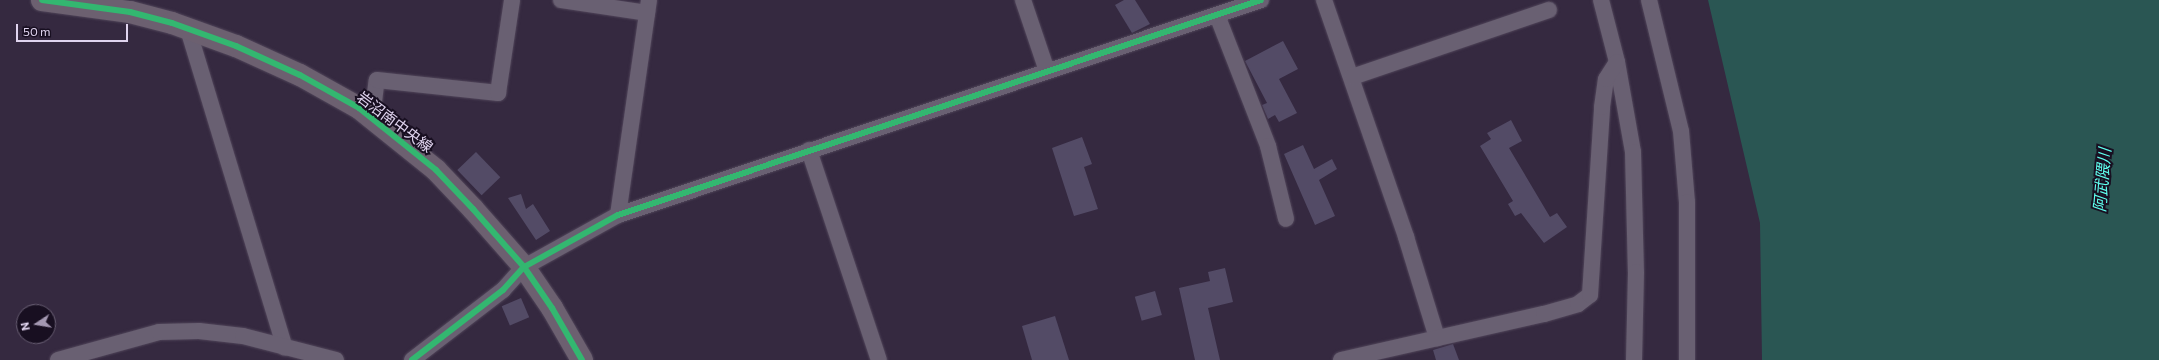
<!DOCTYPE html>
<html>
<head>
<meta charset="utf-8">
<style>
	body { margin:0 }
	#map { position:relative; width:2159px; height:360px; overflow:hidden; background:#352940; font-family:Commissioner,"Noto Sans JP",sans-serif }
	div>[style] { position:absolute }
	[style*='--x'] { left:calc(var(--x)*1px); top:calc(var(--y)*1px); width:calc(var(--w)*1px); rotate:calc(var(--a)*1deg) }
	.water>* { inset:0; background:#2a5653 }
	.building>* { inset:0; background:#534b66; transform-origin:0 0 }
	.roads { filter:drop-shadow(0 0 1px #504559) drop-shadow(0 0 1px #504559) }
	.street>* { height:16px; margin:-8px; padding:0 8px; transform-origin:8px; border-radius:8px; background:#696072 }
	.secondary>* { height:22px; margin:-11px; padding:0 11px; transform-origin:11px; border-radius:11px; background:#6c6070 }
	.cycleway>* { height:6px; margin:-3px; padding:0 3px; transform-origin:3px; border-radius:3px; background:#33b770 }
	span { translate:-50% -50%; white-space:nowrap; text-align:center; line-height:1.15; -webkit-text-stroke:4px #180f21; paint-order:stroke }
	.street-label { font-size:15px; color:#e0d4ef }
	.water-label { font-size:16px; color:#5fffee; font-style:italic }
	.north { position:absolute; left:16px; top:304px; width:40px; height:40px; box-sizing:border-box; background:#180f21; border:1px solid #685e73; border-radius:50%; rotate:258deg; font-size:11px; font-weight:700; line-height:16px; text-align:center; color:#e0d4ef }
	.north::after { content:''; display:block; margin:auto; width:14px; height:18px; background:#a498b2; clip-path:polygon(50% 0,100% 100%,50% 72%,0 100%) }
	.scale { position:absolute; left:16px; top:24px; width:112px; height:18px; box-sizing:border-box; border:2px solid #e0d4ef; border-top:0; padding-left:5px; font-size:12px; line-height:14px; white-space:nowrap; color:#e0d4ef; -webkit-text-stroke:3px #180f21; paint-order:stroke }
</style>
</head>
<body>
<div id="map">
	<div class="water">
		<div style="clip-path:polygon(1708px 0,2159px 0,2159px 360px,1762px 360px,1760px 223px)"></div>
	</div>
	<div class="building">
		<div style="clip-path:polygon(1124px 0,1135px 0,1150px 24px,1132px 33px,1115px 5px)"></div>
		<div style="clip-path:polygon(1283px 41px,1298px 69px,1279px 79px,1297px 113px,1279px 122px,1275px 115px,1268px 119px,1262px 105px,1267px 103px,1245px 61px)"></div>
		<div style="clip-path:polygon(1511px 120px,1522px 141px,1509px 148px,1550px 217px,1557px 213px,1567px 227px,1544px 243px,1521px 213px,1515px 216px,1508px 204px,1513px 201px,1480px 146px,1491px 139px,1487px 133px)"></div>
		<div style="clip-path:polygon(1082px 137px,1092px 164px,1084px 167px,1098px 209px,1074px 216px,1052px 148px)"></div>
		<div style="clip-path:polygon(1303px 145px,1314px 169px,1332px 159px,1337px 169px,1319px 180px,1335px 216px,1315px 225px,1284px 154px)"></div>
		<div style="left:476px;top:152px;width:35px;height:26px;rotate:46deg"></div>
		<div style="clip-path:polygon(521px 194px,526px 209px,533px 204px,550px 231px,536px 240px,508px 198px)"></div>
		<div style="clip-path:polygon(1225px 268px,1233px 302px,1208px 308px,1220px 360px,1195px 360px,1179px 288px,1210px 281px,1208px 272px)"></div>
		<div style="left:1155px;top:291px;width:25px;height:21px;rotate:74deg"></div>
		<div style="left:521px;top:298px;width:21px;height:21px;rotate:67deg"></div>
		<div style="clip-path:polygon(1055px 316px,1069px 360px,1032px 360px,1022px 326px)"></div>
		<div style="clip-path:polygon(1453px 344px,1459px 360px,1436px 360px,1433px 350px)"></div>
	</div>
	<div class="roads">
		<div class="street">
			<div style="--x:561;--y:0;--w:87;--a:8.6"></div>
			<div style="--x:1023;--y:0;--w:75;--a:71.3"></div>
			<div style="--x:1324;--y:0;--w:251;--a:70.9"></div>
			<div style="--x:1406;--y:237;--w:106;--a:72.9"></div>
			<div style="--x:1601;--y:0;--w:64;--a:75.5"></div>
			<div style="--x:1617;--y:62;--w:91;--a:79.9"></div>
			<div style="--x:1633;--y:152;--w:120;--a:88.6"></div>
			<div style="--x:1636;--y:272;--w:88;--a:91.3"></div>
			<div style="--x:1649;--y:0;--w:135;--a:76.3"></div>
			<div style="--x:1681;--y:131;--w:71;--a:85.2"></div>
			<div style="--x:1687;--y:202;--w:158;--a:90"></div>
			<div style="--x:1217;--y:15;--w:141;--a:68.7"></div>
			<div style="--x:1268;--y:146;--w:75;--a:76.1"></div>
			<div style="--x:188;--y:29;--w:333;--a:73.1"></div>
			<div style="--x:1352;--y:77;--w:208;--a:-18.8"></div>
			<div style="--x:372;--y:118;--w:38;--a:-83"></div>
			<div style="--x:377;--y:80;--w:122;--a:6.1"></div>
			<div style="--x:498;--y:93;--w:94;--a:-81.4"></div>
			<div style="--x:809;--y:150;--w:221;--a:71.6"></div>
			<div style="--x:618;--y:215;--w:217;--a:-81.8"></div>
			<div style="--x:58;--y:360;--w:105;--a:-15.5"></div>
			<div style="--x:159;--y:332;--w:40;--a:-1.4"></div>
			<div style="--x:199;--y:331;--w:44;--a:6.5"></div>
			<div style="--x:243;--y:336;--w:96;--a:14.5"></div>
			<div style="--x:412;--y:360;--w:115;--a:-37.6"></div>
			<div style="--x:503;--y:290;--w:31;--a:-48"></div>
			<div style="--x:524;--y:267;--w:107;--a:-29"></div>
			<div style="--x:618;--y:215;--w:678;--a:-18.49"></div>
			<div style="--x:1341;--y:360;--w:208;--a:-12.8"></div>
			<div style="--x:1544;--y:314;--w:35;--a:-16"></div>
			<div style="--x:1578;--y:304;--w:15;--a:-37"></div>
			<div style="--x:1590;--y:295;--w:188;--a:-86.3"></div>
			<div style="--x:1602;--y:107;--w:28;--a:-82"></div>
			<div style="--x:1606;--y:79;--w:20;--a:-57"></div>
		</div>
		<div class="secondary">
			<div style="--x:42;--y:0;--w:89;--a:7.8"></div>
			<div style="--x:130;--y:12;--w:43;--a:14.7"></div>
			<div style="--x:172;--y:23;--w:68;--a:19.8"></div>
			<div style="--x:236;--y:46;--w:70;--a:24.4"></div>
			<div style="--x:300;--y:75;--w:68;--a:29.2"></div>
			<div style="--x:359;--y:108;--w:99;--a:38.8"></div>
			<div style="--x:436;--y:170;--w:54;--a:46.5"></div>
			<div style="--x:473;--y:209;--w:77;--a:48.7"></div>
			<div style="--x:524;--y:267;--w:50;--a:55.7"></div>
			<div style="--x:552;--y:308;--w:60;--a:60"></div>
		</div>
	</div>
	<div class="cycleway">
		<div style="--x:42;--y:0;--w:89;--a:7.8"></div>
		<div style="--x:130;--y:12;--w:43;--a:14.7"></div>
		<div style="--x:172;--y:23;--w:68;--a:19.8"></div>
		<div style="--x:236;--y:46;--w:70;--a:24.4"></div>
		<div style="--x:300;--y:75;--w:68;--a:29.2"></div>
		<div style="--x:359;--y:108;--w:99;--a:38.8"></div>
		<div style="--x:436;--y:170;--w:54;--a:46.5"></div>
		<div style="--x:473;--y:209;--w:77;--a:48.7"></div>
		<div style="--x:524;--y:267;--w:50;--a:55.7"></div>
		<div style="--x:552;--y:308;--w:60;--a:60"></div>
		<div style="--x:412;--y:360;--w:115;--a:-37.6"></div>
		<div style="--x:503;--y:290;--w:31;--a:-48"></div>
		<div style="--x:524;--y:267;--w:107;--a:-29"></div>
		<div style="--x:618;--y:215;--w:678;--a:-18.49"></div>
	</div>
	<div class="street-label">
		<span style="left:395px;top:122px;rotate:37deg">岩沼南中央線</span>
	</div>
	<div class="water-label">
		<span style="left:2102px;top:180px;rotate:-85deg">阿武隈川</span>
	</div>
	<div class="north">N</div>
	<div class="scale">50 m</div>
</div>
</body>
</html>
